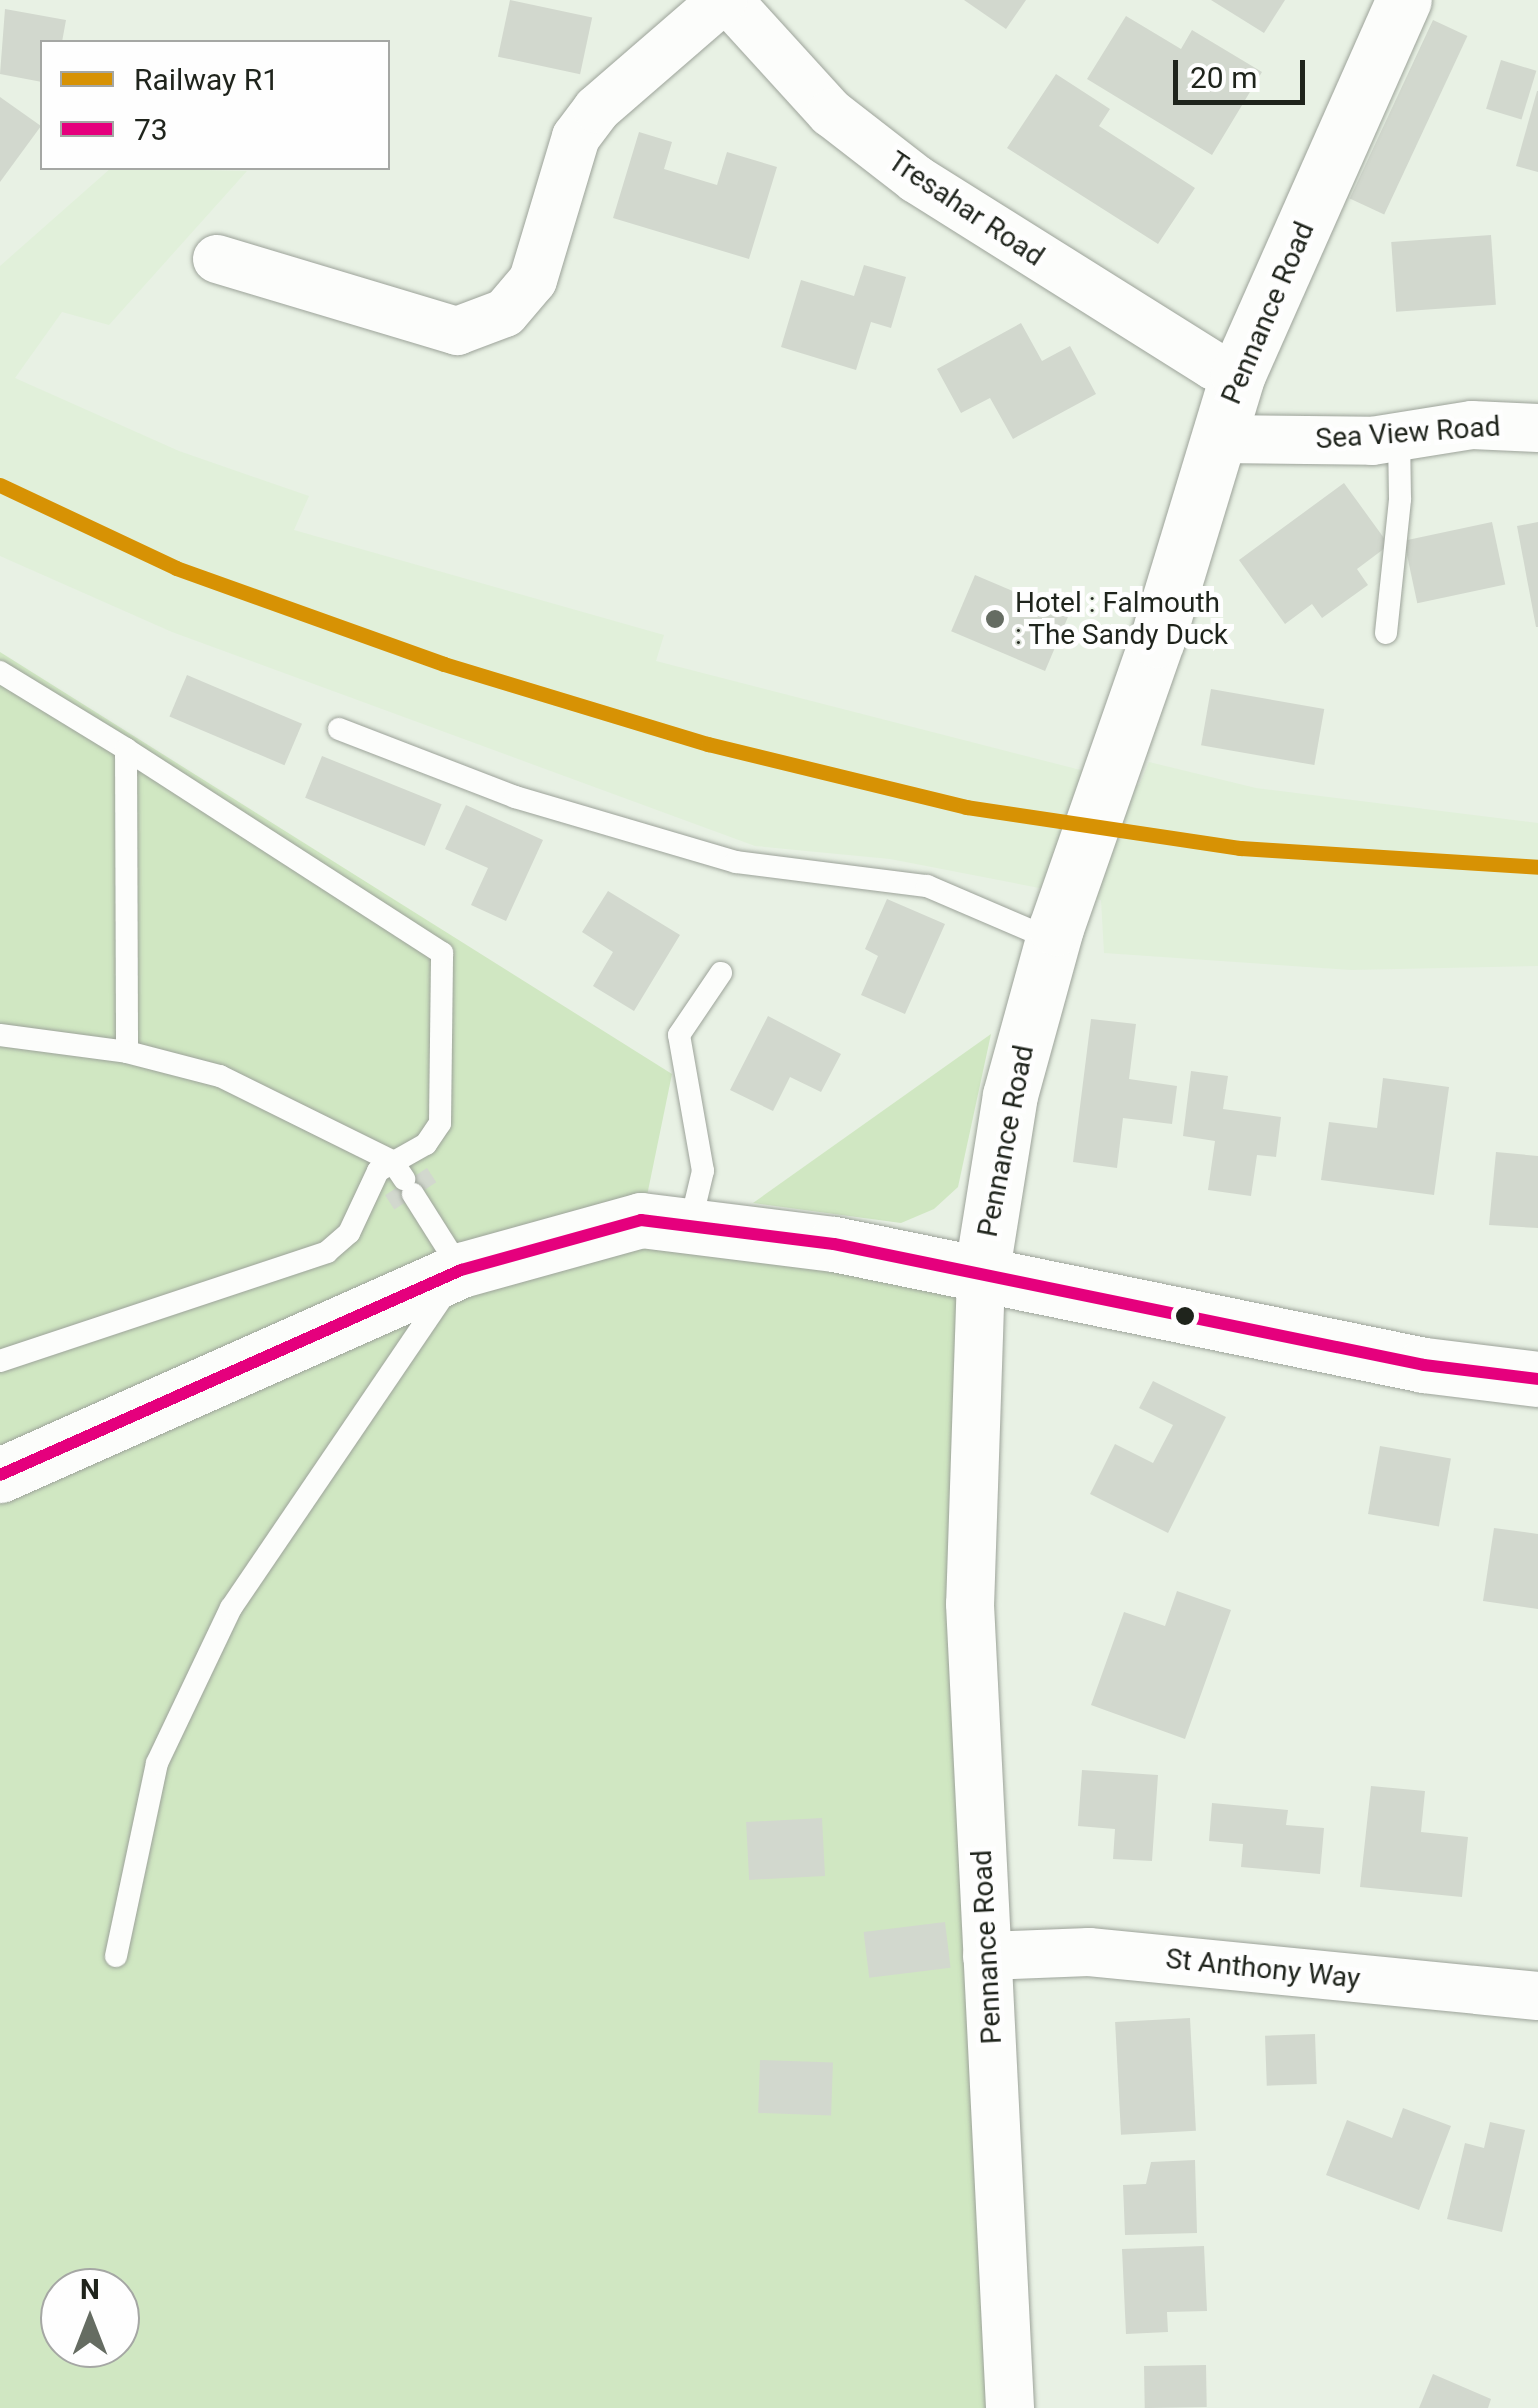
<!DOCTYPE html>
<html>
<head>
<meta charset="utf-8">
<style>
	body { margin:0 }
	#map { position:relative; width:1538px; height:2408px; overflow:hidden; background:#e8f1e4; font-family:Roboto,sans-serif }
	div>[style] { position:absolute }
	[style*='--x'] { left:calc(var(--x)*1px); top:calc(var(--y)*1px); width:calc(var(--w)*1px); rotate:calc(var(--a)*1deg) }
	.built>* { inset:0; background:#e1f0da }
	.green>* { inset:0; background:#d0e7c2 }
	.building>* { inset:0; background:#d2d8ce; transform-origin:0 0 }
	.roads { filter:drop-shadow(0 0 2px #9da39a) drop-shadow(0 0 2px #9da39a) }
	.service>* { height:22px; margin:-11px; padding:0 11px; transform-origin:11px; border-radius:11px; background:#fcfdfb }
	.minor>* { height:48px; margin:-24px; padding:0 24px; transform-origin:24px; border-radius:24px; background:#fcfdfb }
	.tertiary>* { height:55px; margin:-27.5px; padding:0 27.5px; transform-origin:27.5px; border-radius:27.5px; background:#fcfdfb }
	.bus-1>* { height:12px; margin:-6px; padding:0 6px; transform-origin:6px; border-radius:6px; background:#e5007d }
	.rail-1>* { height:15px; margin:-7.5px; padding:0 7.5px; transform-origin:7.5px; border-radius:7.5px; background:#d79204 }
	.dots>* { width:28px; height:28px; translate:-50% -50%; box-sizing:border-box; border:5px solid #fefefe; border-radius:50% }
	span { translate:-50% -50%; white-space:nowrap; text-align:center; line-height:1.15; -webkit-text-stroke:10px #fefefe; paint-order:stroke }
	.street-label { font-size:28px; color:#1f241c }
	.poi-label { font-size:28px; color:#1f241c }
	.left { translate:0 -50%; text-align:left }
	.legend { position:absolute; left:40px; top:40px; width:350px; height:130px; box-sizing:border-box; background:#fefefe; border:2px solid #a5a7a4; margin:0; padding:12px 18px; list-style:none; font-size:30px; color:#1f241c }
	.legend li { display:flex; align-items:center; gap:20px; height:50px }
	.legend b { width:50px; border:2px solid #a5a7a4 }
	.north { position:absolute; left:40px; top:2268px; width:100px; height:100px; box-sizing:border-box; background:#fefefe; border:2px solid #a5a7a4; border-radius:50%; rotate:0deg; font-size:28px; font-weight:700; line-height:40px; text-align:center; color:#1f241c }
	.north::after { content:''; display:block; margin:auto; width:35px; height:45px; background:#656c62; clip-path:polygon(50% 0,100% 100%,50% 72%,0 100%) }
	.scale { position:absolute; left:1173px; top:60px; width:132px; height:45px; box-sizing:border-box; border:5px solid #1f241c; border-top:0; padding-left:12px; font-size:30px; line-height:35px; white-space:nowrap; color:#1f241c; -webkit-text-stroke:8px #fefefe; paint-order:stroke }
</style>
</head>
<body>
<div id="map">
	<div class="built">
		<div style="clip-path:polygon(111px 168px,247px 171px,109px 325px,62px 312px,15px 378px,179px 451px,309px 496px,294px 530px,664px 635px,656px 661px,1139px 785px,1149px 762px,1256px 788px,1538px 823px,1538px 966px,1351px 970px,1104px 953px,1101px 900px,890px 859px,755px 846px,172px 632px,0 556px,0 266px)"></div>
	</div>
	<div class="green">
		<div style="clip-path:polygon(evenodd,0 652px,672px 1074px,642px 1220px,981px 1276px,1028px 2408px,0 2408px,0 652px,60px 2288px,120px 2288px,120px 2348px,60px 2348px,60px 2288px)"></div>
		<div style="clip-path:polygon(991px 1034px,958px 1187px,934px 1209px,901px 1223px,753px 1203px)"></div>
	</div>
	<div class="building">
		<div style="left:510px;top:0;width:84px;height:58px;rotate:12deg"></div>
		<div style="clip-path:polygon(964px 0,1026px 0,1006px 29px)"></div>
		<div style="clip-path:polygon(1211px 0,1285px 0,1264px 33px)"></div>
		<div style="clip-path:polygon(5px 9px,66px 20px,62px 42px,42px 42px,42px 82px,0 74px)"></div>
		<div style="clip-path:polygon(1126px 16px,1181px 49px,1192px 30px,1262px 72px,1212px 155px,1087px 79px)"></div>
		<div style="left:1433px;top:20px;width:38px;height:197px;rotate:25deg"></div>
		<div style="left:1501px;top:60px;width:37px;height:51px;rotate:17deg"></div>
		<div style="clip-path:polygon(1056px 74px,1110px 109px,1099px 126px,1195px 188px,1158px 244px,1007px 148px)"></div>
		<div style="clip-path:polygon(1537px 91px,1538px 91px,1538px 172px,1516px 166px)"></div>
		<div style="clip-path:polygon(0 97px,41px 126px,0 182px)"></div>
		<div style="clip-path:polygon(639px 132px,672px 142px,664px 169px,717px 185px,727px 152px,777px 167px,749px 259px,613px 218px)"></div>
		<div style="left:1491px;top:235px;width:70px;height:100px;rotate:86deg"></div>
		<div style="clip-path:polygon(864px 265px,906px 277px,891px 328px,871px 322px,856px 370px,781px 347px,801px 280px,854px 296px)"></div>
		<div style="clip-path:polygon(1021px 323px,1042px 361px,1070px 346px,1096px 394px,1013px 439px,990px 398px,961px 413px,937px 369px)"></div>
		<div style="clip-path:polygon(1344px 483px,1389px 545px,1357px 569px,1368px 585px,1322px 618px,1312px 604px,1285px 624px,1239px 560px)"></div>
		<div style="left:1492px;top:522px;width:64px;height:90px;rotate:78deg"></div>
		<div style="clip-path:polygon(1538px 522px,1538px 627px,1536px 627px,1517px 526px)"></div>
		<div style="left:975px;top:575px;width:102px;height:61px;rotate:23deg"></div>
		<div style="left:187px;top:675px;width:125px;height:45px;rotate:23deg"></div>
		<div style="left:1211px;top:689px;width:115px;height:57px;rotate:10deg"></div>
		<div style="left:322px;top:756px;width:129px;height:45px;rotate:22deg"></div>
		<div style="clip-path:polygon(466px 805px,543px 840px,506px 921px,471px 905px,488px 868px,445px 849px)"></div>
		<div style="clip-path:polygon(608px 891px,680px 935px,634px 1011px,593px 986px,613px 952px,582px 932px)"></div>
		<div style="clip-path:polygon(887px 899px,945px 924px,905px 1014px,861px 995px,878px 956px,865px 949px)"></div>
		<div style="clip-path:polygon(768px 1016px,841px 1054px,821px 1092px,790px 1077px,773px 1111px,730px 1090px)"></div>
		<div style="clip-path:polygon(1091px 1019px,1136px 1024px,1129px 1079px,1177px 1086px,1172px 1124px,1123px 1118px,1117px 1168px,1073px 1162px)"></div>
		<div style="clip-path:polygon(1191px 1071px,1228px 1076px,1223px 1109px,1281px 1117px,1276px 1157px,1257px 1155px,1251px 1196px,1208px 1190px,1215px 1141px,1183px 1136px)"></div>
		<div style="clip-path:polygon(1383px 1078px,1449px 1087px,1434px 1195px,1321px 1180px,1329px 1122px,1377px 1128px)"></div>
		<div style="clip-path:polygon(1496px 1152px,1538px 1156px,1538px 1228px,1489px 1225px)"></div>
		<div style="left:427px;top:1168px;width:17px;height:50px;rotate:57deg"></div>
		<div style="clip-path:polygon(1153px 1381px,1226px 1417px,1168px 1533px,1090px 1494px,1115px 1444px,1153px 1463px,1173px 1425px,1139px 1408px)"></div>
		<div style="left:1380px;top:1446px;width:72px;height:69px;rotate:10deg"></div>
		<div style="clip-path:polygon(1494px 1528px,1538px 1534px,1538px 1609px,1483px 1601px)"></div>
		<div style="clip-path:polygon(1177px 1591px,1231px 1610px,1185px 1739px,1091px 1705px,1124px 1612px,1165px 1626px)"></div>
		<div style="clip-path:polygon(1082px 1770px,1158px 1775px,1152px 1861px,1113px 1859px,1115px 1829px,1078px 1826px)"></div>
		<div style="clip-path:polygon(1371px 1786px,1425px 1791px,1421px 1832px,1468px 1837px,1462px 1897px,1360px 1887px)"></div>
		<div style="clip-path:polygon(1212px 1803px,1288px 1810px,1286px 1825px,1324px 1828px,1320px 1874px,1241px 1867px,1243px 1844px,1209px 1841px)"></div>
		<div style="left:822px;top:1818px;width:58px;height:76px;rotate:87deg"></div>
		<div style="left:945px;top:1922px;width:46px;height:82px;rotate:83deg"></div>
		<div style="left:1190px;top:2018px;width:113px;height:75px;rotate:87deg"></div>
		<div style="left:1315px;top:2034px;width:50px;height:50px;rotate:88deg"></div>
		<div style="left:760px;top:2060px;width:73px;height:53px;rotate:2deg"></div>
		<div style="clip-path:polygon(1403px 2108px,1451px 2126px,1419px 2210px,1326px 2175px,1347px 2120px,1392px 2138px)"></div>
		<div style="clip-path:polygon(1490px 2122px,1525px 2130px,1502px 2232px,1447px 2219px,1465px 2143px,1484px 2148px)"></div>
		<div style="clip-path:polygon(1195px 2160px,1197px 2233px,1125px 2235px,1123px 2185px,1146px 2184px,1151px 2162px)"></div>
		<div style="clip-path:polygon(1204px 2246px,1207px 2311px,1167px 2312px,1168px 2332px,1126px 2334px,1122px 2249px)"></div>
		<div style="left:1206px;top:2365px;width:42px;height:62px;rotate:89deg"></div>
		<div style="clip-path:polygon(1433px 2374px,1491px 2399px,1488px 2408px,1419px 2408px)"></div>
	</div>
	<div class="roads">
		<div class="service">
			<div style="--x:1386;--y:633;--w:135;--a:-84"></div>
			<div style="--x:1400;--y:499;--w:62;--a:-90.9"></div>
			<div style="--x:0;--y:672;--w:148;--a:31.4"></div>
			<div style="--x:126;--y:749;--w:303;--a:89.8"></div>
			<div style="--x:339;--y:729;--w:189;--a:21.1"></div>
			<div style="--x:515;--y:797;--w:230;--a:16.4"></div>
			<div style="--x:736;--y:862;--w:193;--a:7.2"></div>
			<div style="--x:927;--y:886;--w:137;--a:23.2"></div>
			<div style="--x:0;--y:1035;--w:128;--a:7.6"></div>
			<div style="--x:127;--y:1052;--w:96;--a:14.5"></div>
			<div style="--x:220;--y:1076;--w:192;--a:26.3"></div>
			<div style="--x:392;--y:1161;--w:22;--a:56"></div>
			<div style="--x:690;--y:1225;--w:56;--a:-76.5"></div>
			<div style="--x:703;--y:1171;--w:138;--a:-100"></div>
			<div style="--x:679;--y:1035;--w:75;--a:-55.9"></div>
			<div style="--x:0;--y:1361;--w:345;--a:-18.4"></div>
			<div style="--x:327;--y:1252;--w:29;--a:-41"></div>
			<div style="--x:349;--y:1233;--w:68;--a:-64.9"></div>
			<div style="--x:378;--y:1171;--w:55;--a:-29.4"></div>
			<div style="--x:426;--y:1144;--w:25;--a:-56"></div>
			<div style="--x:440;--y:1123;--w:170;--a:-89.3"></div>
			<div style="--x:442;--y:953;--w:376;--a:-147.2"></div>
			<div style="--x:116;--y:1956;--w:197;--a:-78"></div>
			<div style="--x:157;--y:1763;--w:172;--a:-64.5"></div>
			<div style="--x:231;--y:1608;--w:409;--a:-55.8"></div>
			<div style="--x:461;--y:1270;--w:90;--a:-122.3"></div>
		</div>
		<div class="minor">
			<div style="--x:728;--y:0;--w:153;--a:47.7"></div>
			<div style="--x:831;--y:113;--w:108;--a:37.8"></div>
			<div style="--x:916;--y:179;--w:352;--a:32.1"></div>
			<div style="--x:1214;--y:366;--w:25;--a:18"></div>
			<div style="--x:217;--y:259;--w:251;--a:16.7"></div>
			<div style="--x:457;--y:331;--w:51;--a:-20.6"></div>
			<div style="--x:505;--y:313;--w:43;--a:-49.7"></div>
			<div style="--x:533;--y:280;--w:149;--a:-73.3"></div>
			<div style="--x:576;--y:137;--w:35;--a:-53"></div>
			<div style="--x:597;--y:109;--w:167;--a:-40.9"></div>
			<div style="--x:1219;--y:439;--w:153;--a:0.7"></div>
			<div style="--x:1372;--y:441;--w:101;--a:-9.1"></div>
			<div style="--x:1472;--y:425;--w:66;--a:2.6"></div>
			<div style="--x:981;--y:1276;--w:328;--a:91.9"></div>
			<div style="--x:970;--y:1604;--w:805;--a:87.15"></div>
			<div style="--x:987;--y:1956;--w:102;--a:-2.2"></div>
			<div style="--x:1089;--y:1952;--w:451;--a:5.6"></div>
		</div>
		<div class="tertiary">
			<div style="--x:981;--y:1276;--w:183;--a:-80.9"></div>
			<div style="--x:1010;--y:1095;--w:173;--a:-74.6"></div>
			<div style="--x:1056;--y:928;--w:305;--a:-70.7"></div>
			<div style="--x:1157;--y:640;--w:278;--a:-73.1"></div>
			<div style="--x:1238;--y:374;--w:409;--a:-66.1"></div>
			<div style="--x:0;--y:1475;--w:505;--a:-23.97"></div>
			<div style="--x:461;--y:1270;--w:187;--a:-15.5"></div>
			<div style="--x:641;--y:1220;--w:194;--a:7.1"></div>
			<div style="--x:834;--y:1244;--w:602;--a:11.59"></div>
			<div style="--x:1424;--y:1365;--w:115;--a:7"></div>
		</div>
	</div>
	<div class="bus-1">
		<div style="--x:0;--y:1475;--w:505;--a:-23.97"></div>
		<div style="--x:461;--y:1270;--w:187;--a:-15.5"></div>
		<div style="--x:641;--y:1220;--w:194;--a:7.1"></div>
		<div style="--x:834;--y:1244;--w:602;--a:11.59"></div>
		<div style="--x:1424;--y:1365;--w:115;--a:7"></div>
	</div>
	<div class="rail-1">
		<div style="--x:0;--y:485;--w:195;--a:25.2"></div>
		<div style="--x:176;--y:568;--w:285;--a:19.7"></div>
		<div style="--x:444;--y:664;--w:276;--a:16.9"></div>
		<div style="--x:708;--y:744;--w:266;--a:13.7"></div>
		<div style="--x:966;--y:807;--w:277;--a:8.5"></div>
		<div style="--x:1240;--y:848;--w:299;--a:3.6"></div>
	</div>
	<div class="dots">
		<div style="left:995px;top:619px;background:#656c62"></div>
		<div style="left:1185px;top:1316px;background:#1f241c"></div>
	</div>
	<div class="street-label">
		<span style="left:966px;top:209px;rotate:34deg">Tresahar Road</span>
		<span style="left:1268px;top:313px;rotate:-67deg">Pennance Road</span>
		<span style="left:1408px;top:433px;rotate:-4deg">Sea View Road</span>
		<span style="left:1006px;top:1141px;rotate:-79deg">Pennance Road</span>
		<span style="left:987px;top:1947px;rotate:-93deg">Pennance Road</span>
		<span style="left:1263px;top:1969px;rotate:6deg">St Anthony Way</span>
	</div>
	<div class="poi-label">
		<span class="left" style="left:1015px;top:619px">Hotel : Falmouth<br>: The Sandy Duck</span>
	</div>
	<ul class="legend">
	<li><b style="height:12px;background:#d79204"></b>Railway R1</li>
	<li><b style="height:12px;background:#e5007d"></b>73</li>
	</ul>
	<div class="north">N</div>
	<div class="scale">20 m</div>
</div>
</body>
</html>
